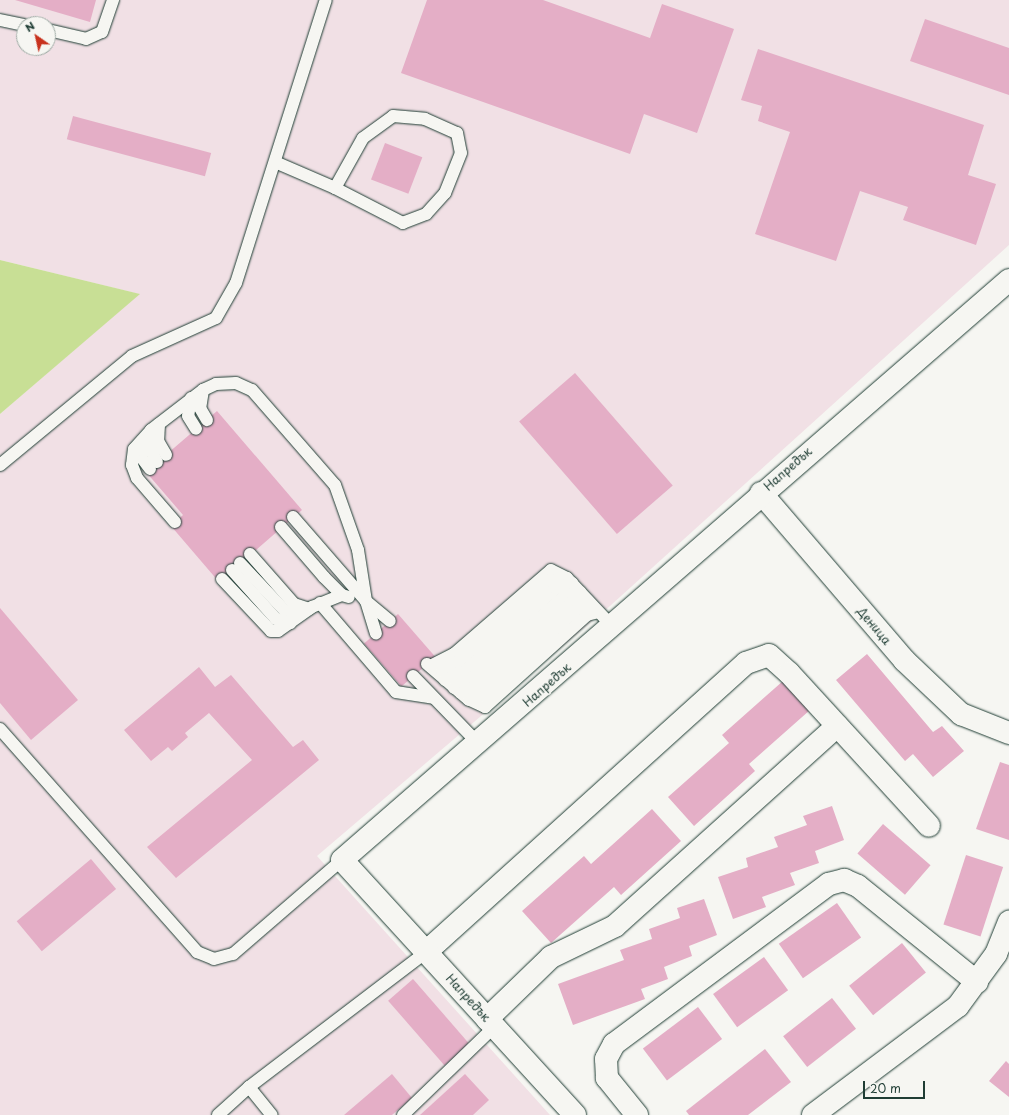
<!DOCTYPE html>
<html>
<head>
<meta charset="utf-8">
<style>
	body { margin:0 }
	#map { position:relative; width:1009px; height:1115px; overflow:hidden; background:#f6f6f2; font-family:"Playpen Sans",sans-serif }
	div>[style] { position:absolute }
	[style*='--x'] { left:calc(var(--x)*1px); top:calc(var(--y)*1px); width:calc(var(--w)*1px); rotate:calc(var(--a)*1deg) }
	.built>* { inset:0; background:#f1e0e5 }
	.green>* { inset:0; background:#c8df95 }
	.building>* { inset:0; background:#e4aec6; transform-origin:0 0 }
	.roads { filter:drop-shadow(0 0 1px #1f3d34) drop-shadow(0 0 1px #1f3d34) }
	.lane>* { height:12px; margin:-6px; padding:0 6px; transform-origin:6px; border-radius:6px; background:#f6f6f2 }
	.street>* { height:22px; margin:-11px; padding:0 11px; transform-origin:11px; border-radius:11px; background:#f6f6f2 }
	span { translate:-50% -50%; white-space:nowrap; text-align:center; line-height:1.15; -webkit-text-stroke:3.5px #f6f6f2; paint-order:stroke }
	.street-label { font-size:12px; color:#1f3d34 }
	.north { position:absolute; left:16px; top:16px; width:40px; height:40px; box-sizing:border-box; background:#f6f6f2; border:1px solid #a0aca6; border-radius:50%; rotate:326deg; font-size:11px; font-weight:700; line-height:16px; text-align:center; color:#1f3d34 }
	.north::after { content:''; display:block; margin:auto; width:14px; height:18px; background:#c8321e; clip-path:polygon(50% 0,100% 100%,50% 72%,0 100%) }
	.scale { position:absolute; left:863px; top:1081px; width:62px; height:18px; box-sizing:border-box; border:2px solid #1f3d34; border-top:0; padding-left:5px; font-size:12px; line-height:14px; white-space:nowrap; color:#1f3d34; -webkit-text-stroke:3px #f6f6f2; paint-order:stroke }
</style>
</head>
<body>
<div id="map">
	<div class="built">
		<div style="clip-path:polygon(evenodd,0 0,1009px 0,1009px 245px,610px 606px,317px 856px,550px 1115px,0 1115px,0 414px,139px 294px,0 260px,0 0,24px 24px,48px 24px,48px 48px,24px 48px,24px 24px)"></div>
	</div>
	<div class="green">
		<div style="clip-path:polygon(0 260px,140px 294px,0 414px)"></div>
	</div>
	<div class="building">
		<div style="clip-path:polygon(15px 0,96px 0,90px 22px)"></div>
		<div style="clip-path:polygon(427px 0,543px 0,650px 38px,662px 4px,734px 29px,697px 133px,644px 114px,630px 154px,401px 73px)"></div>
		<div style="clip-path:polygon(925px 19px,1009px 48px,1009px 95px,910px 61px)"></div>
		<div style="clip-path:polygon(758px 49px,984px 125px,968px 175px,996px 184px,976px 245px,903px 220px,908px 207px,860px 191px,836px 261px,755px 234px,790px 132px,758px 121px,762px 106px,741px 100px)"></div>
		<div style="left:73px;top:116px;width:143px;height:24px;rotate:15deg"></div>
		<div style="left:385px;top:143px;width:40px;height:39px;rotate:21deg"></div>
		<div style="left:575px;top:373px;width:149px;height:74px;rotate:49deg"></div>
		<div style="clip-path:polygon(217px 411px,302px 510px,219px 582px,171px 526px,183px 515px,146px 472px)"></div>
		<div style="clip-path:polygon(0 608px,78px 700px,31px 740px,0 703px)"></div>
		<div style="left:398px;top:614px;width:57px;height:45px;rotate:49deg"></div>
		<div style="clip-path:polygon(867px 654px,933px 732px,942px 726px,964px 751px,933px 777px,913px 754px,905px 761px,836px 680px)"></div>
		<div style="clip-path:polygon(199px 667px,215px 687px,231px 675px,293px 747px,303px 740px,319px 760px,176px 878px,147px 847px,252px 760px,209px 713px,185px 733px,188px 737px,172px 751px,168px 747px,151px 761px,124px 730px)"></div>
		<div style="clip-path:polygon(783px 681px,810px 710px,749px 764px,755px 771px,694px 826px,668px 797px,729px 743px,722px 735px)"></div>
		<div style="clip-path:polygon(1000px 762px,1009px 765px,1009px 840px,976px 829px)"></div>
		<div style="clip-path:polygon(832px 806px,844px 840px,815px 851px,819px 863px,790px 873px,795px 885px,762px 897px,766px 907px,733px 919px,718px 877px,748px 867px,746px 858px,778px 847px,774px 837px,807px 825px,803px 816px)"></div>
		<div style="clip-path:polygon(652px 809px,681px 841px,621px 895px,614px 887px,551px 943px,522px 911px,584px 856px,591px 864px)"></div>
		<div style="left:883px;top:824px;width:63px;height:39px;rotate:41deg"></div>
		<div style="left:966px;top:855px;width:39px;height:73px;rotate:18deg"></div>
		<div style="left:91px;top:859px;width:39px;height:97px;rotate:50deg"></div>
		<div style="clip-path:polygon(704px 899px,717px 935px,689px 946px,692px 956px,664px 967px,668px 979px,641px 989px,645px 999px,573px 1025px,558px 984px,624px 960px,620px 950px,652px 939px,649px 929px,680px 918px,677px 908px)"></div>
		<div style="left:837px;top:903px;width:42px;height:71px;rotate:55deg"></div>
		<div style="left:902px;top:943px;width:38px;height:68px;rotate:51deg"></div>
		<div style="left:764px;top:957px;width:41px;height:63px;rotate:54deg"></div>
		<div style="left:413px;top:979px;width:86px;height:33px;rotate:49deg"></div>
		<div style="left:832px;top:998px;width:39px;height:62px;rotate:52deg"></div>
		<div style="left:698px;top:1007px;width:40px;height:69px;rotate:53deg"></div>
		<div style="clip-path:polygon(765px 1049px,791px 1082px,748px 1115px,689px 1115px,686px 1111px)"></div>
		<div style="clip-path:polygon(1006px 1061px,1009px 1064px,1009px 1097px,989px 1081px)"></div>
		<div style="clip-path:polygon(392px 1074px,412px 1098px,392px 1115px,344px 1115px)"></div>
		<div style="clip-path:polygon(465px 1074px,489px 1100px,473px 1115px,420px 1115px)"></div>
	</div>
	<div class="roads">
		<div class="lane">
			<div style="--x:0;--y:20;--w:25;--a:12"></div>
			<div style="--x:48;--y:30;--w:39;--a:13"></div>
			<div style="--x:86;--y:39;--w:17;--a:-24"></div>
			<div style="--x:102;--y:32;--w:34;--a:-71"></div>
			<div style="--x:275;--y:162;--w:65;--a:23.4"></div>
			<div style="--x:335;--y:188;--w:57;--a:-60.8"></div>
			<div style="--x:363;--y:138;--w:37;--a:-36"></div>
			<div style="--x:393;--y:116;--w:32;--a:5"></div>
			<div style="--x:425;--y:119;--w:35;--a:24"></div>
			<div style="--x:457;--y:133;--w:20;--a:79"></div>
			<div style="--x:461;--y:153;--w:43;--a:111.8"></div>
			<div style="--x:445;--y:193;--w:28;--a:132"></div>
			<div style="--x:426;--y:214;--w:25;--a:159"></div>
			<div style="--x:403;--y:223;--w:76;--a:-152.8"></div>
			<div style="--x:203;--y:390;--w:18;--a:99"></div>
			<div style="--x:200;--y:408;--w:14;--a:60"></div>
			<div style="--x:191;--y:398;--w:18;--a:99"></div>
			<div style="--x:188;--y:416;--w:15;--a:58"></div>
			<div style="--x:159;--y:424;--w:17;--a:93"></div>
			<div style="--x:158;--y:441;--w:16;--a:60"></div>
			<div style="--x:151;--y:430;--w:17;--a:97"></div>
			<div style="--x:149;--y:447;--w:17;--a:62"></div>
			<div style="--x:142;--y:441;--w:16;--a:94"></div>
			<div style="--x:141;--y:457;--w:15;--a:53"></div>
			<div style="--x:0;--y:465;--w:171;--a:-39.5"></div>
			<div style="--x:132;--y:356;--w:92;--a:-24.3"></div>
			<div style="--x:216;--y:318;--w:40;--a:-60.3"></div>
			<div style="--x:236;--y:283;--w:297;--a:-72.4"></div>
			<div style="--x:293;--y:517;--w:111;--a:49"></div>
			<div style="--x:366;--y:601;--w:31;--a:40"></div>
			<div style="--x:175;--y:522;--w:58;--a:-130.8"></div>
			<div style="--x:137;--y:478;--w:14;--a:-111"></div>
			<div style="--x:132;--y:465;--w:16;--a:-83"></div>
			<div style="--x:134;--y:449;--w:25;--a:-48"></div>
			<div style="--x:151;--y:430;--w:66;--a:-37.6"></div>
			<div style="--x:203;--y:390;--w:14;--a:-25"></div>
			<div style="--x:216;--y:384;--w:20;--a:-3"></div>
			<div style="--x:236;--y:383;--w:17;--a:24"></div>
			<div style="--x:252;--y:390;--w:126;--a:48.9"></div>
			<div style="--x:335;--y:485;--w:69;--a:70.5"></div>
			<div style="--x:358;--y:550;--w:52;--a:81.1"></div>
			<div style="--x:366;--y:601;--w:34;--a:73"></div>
			<div style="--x:281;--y:527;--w:66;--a:49.3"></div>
			<div style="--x:324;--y:577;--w:25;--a:45"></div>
			<div style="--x:342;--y:595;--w:7;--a:16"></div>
			<div style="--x:250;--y:554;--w:67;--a:48.7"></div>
			<div style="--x:294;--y:604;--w:16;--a:18"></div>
			<div style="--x:240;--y:563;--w:66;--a:46.8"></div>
			<div style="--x:285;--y:611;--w:16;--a:11"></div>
			<div style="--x:232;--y:570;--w:66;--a:48.1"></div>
			<div style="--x:276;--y:619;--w:15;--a:16"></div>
			<div style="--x:222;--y:579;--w:71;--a:46.7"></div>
			<div style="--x:271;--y:631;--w:7;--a:0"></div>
			<div style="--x:278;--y:631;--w:42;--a:-35.2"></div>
			<div style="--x:312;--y:607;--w:32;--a:-22"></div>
			<div style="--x:320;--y:603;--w:117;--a:49.5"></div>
			<div style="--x:396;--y:692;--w:38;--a:9"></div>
			<div style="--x:427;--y:664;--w:54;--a:40.5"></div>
			<div style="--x:468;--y:699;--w:19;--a:25"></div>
			<div style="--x:485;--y:707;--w:137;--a:-42"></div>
			<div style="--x:587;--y:615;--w:11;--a:-15"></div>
			<div style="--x:430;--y:666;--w:27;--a:-27"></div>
			<div style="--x:454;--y:654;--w:128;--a:-40.9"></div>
			<div style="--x:551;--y:570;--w:18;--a:27"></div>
			<div style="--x:567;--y:578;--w:67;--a:46.8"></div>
			<div style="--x:442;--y:671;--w:20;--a:-30"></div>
			<div style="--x:459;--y:661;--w:122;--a:-41"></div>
			<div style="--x:551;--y:581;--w:16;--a:-11"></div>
			<div style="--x:413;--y:676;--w:95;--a:45.9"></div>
			<div style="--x:445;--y:680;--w:25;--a:-27"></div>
			<div style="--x:467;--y:669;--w:120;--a:-42.3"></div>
			<div style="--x:556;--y:588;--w:17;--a:-17"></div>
			<div style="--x:454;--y:688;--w:22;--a:-30"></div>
			<div style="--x:473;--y:677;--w:120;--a:-41.6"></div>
			<div style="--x:563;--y:597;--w:18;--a:-16"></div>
			<div style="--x:461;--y:693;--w:20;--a:-24"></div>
			<div style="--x:479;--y:685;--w:122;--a:-42"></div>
			<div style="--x:570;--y:603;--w:16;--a:-14"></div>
			<div style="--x:469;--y:700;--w:18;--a:-22"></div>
			<div style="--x:486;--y:693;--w:125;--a:-42.7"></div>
			<div style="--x:578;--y:608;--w:14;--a:-8"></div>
			<div style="--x:0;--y:729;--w:298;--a:48.5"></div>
			<div style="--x:197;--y:952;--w:18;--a:22"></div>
			<div style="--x:214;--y:959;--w:20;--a:-15"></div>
			<div style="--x:233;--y:954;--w:144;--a:-40.8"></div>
			<div style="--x:249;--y:1087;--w:36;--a:51"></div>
			<div style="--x:218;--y:1115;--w:42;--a:-42.1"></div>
			<div style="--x:249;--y:1087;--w:223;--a:-37.3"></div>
			<div style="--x:403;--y:1115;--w:127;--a:-44"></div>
		</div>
		<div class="street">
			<div style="--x:761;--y:493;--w:220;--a:49.4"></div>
			<div style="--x:904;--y:660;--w:79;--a:43.5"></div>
			<div style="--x:961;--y:714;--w:52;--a:21.6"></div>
			<div style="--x:426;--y:952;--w:431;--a:-42.1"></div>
			<div style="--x:746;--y:663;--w:24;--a:-19"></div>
			<div style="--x:769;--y:655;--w:27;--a:42"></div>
			<div style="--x:789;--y:673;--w:207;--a:47.5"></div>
			<div style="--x:487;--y:1019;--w:89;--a:-44.1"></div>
			<div style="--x:551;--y:957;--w:71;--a:-25.8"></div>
			<div style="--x:615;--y:926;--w:299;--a:-42"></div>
			<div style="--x:575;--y:1115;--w:345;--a:-132.4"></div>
			<div style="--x:342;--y:860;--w:884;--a:-41.01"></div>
			<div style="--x:637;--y:1115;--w:48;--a:-129"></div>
			<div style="--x:607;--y:1078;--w:19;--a:-93"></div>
			<div style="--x:606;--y:1059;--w:17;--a:-62"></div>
			<div style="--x:614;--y:1044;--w:268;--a:-36.7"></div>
			<div style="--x:829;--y:884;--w:16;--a:-15"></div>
			<div style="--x:844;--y:880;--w:15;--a:23"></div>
			<div style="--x:858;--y:886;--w:153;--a:38.9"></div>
			<div style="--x:813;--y:1115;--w:181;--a:-36.9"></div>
			<div style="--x:958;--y:1006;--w:64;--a:-53.8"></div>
			<div style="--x:996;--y:954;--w:35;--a:-68"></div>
		</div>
	</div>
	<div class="street-label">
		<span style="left:788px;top:469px;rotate:-41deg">Напредък</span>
		<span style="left:874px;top:626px;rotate:50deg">Деница</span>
		<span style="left:547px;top:685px;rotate:-41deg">Напредък</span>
		<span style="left:468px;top:998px;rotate:48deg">Напредък</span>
	</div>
	<div class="north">N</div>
	<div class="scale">20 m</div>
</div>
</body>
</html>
